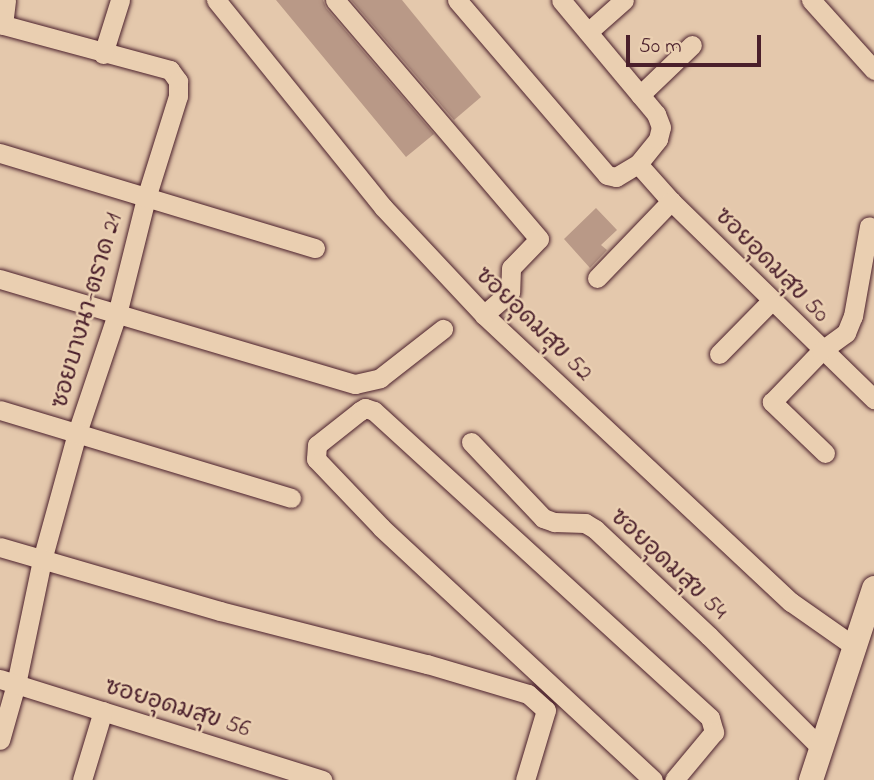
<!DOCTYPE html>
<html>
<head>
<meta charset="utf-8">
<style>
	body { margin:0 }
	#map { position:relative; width:874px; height:780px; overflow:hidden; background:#e4c8ac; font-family:"Indie Flower","Playpen Sans Thai",sans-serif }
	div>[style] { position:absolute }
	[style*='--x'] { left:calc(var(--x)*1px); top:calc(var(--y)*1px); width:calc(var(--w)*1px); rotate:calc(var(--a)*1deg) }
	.building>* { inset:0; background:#b99987 }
	.roads { filter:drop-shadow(0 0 2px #4a1f2b) drop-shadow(0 0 2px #4a1f2b) }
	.minor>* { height:19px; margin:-9.5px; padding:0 9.5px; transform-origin:9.5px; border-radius:9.5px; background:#eacfb1 }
	.major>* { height:24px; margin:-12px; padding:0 12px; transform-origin:12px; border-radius:12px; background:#eacfb1 }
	span { translate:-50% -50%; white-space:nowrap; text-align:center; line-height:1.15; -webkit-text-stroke:5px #eacfb1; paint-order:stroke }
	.street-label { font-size:24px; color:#4a1f2b }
	.scale { position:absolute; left:626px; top:35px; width:135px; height:32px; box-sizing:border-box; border:4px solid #4a1f2b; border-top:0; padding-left:9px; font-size:21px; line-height:24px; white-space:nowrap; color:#4a1f2b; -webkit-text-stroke:5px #eacfb1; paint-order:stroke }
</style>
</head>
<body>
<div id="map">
	<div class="building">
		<div style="clip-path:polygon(276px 0,323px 0,326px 8px,434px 134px,406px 157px)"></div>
		<div style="clip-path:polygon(351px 0,402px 0,481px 97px,454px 120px)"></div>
		<div style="clip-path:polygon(596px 208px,617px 230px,601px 245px,607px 250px,590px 268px,564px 239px)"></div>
	</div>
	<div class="roads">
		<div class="minor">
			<div style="--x:216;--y:0;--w:266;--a:51.1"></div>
			<div style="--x:383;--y:207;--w:148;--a:46.9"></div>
			<div style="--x:484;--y:315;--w:420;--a:43.1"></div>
			<div style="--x:791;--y:602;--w:78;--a:35.1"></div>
			<div style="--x:335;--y:0;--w:314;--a:49.5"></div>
			<div style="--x:539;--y:239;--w:40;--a:134"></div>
			<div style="--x:511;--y:268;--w:24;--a:92"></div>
			<div style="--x:510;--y:292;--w:35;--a:139"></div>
			<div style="--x:457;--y:0;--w:230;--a:49.4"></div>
			<div style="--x:607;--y:175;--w:9;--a:13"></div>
			<div style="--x:616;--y:177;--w:26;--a:-31"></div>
			<div style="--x:638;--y:164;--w:32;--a:-51"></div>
			<div style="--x:658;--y:139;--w:12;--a:-76"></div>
			<div style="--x:661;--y:127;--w:14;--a:-111"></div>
			<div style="--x:656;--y:114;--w:148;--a:-129.8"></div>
			<div style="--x:811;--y:0;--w:94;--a:48"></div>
			<div style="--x:0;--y:24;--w:176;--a:15.1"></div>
			<div style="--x:170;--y:70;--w:14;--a:54"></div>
			<div style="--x:178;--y:81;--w:15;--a:90"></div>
			<div style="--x:178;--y:96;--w:107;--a:107.4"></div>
			<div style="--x:146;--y:198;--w:120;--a:104"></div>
			<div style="--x:117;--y:314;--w:126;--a:108.6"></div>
			<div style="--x:77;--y:433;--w:132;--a:105.4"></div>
			<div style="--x:42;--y:560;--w:127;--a:101.8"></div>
			<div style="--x:16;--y:684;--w:58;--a:105.9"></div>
			<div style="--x:3;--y:25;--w:25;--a:-83"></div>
			<div style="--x:588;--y:32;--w:48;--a:-41.6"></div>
			<div style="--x:103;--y:54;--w:57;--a:-72.5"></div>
			<div style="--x:640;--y:95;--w:72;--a:-43.9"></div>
			<div style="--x:0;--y:153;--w:329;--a:16.8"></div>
			<div style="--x:638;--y:164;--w:50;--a:48.3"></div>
			<div style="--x:671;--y:201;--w:284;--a:44.3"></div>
			<div style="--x:597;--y:278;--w:107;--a:-46.1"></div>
			<div style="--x:0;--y:279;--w:370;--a:16.5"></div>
			<div style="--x:355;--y:384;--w:26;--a:-13"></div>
			<div style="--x:380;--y:378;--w:80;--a:-37.9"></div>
			<div style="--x:719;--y:354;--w:74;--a:-45.5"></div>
			<div style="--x:0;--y:410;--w:304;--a:16.8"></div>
			<div style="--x:471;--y:442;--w:105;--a:46.5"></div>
			<div style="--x:543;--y:518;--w:12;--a:20"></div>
			<div style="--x:554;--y:522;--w:31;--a:2"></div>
			<div style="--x:585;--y:523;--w:12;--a:31"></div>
			<div style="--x:595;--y:529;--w:156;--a:43.2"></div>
			<div style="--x:709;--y:636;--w:160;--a:45"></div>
			<div style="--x:825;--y:453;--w:74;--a:-136.1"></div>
			<div style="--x:772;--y:402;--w:71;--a:-46.1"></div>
			<div style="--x:821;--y:351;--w:31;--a:-36"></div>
			<div style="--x:846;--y:333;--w:18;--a:-68"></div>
			<div style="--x:853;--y:316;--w:91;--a:-79.9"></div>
			<div style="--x:0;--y:547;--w:229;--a:16.2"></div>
			<div style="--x:220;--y:611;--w:214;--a:14.4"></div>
			<div style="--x:427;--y:664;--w:105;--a:16.5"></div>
			<div style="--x:528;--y:694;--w:24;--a:42"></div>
			<div style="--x:546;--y:710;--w:73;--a:106.7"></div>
			<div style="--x:0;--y:679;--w:338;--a:17.4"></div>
			<div style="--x:82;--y:780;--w:72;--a:-73.1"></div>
			<div style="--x:653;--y:780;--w:371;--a:-137.1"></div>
			<div style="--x:381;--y:527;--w:94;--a:-133.7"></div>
			<div style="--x:316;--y:459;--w:14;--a:-86"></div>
			<div style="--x:317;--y:445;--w:55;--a:-38.3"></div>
			<div style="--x:360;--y:411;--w:6;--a:-31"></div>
			<div style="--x:365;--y:408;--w:9;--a:18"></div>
			<div style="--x:374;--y:411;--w:455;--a:42.4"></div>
			<div style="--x:710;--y:718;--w:15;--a:74"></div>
			<div style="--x:714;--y:732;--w:62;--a:129.8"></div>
		</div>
		<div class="major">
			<div style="--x:811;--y:780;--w:202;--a:-71.8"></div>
		</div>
	</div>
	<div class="street-label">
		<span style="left:771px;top:266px;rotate:45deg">ซอยอุดมสุข 50</span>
		<span style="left:88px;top:311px;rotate:-74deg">ซอยบางนา-ตราด 21</span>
		<span style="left:533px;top:325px;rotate:44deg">ซอยอุดมสุข 52</span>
		<span style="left:668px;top:565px;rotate:43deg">ซอยอุดมสุข 54</span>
		<span style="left:177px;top:709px;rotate:17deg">ซอยอุดมสุข 56</span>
	</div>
	<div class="scale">50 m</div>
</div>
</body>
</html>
